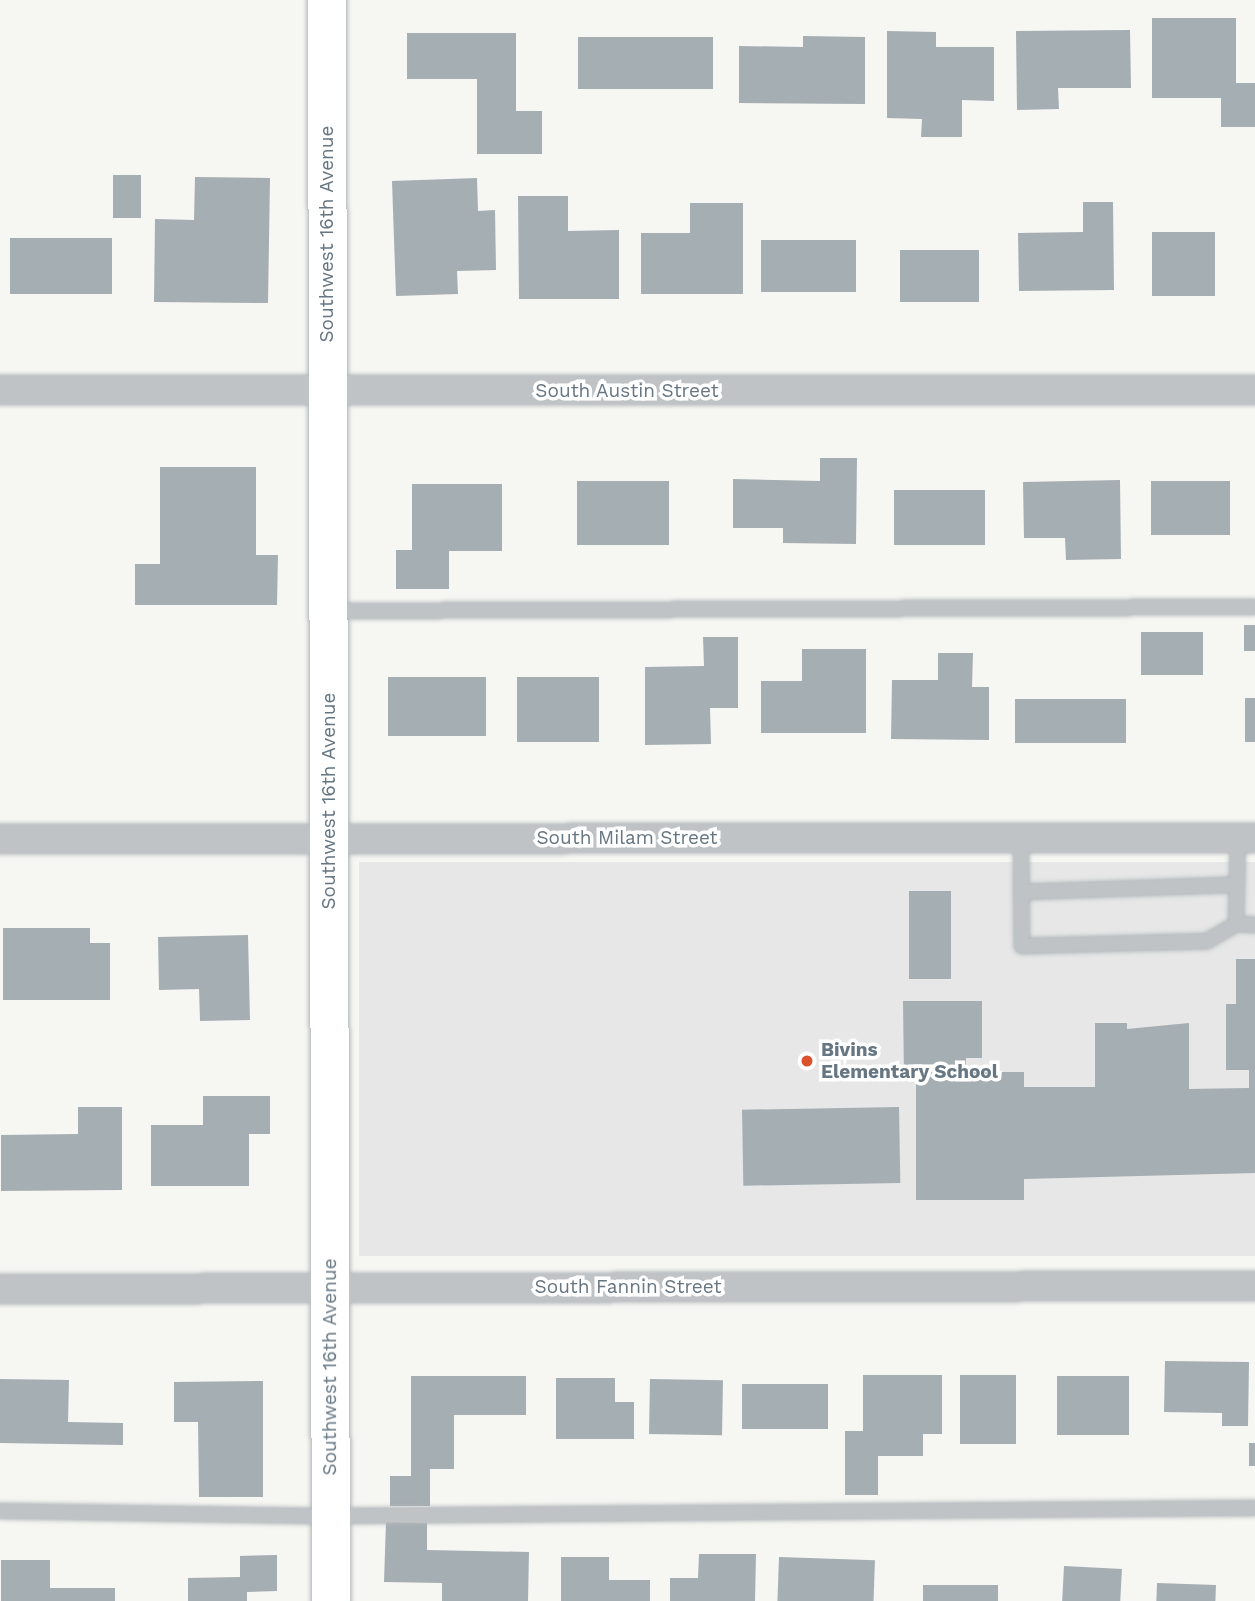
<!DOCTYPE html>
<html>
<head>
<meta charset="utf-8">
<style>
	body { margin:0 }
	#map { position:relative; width:1255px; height:1601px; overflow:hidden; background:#f6f6f2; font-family:"Work Sans",sans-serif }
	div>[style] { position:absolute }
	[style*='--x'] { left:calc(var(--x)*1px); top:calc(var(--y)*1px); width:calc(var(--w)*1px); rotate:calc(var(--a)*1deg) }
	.built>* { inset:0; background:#e6e7e6; transform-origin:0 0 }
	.building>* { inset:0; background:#a5aeb3; transform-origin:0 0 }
	.roads { filter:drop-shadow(0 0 2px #b1b7bb) drop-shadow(0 0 2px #b1b7bb) }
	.lane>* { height:14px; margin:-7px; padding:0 7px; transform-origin:7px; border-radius:7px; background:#bfc3c6 }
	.street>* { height:28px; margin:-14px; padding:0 14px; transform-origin:14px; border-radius:14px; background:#bfc3c6 }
	.secondary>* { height:38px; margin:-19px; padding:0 19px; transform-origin:19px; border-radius:19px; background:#fff }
	.dots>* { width:19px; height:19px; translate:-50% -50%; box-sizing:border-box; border:4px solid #fff; border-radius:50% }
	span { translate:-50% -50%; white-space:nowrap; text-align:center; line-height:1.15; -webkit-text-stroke:7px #fff; paint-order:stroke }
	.street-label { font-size:19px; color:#667682 }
	.poi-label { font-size:19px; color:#667682; font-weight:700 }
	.left { translate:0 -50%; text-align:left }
</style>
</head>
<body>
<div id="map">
	<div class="built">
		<div style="left:1255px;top:862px;width:394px;height:896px;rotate:90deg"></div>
	</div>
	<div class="building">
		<div style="clip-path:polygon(1152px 18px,1236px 18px,1236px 83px,1255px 83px,1255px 127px,1221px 127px,1221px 98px,1152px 98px)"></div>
		<div style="clip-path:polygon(1130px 30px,1131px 88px,1058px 88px,1059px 109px,1017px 110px,1016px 31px)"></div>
		<div style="clip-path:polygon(887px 31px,936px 32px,936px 47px,994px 47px,994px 101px,962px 100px,962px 137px,921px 137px,922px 119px,887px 118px)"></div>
		<div style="clip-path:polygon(407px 33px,516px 33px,516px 111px,542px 111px,542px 154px,477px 154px,477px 79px,407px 79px)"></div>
		<div style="clip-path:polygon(803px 36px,865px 37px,865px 104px,739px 103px,739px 46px,803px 47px)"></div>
		<div style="left:578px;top:37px;width:135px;height:52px"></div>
		<div style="left:113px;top:175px;width:28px;height:43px"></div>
		<div style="clip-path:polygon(195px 177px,270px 178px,268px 303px,154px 302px,155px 219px,194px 220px)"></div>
		<div style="clip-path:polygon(477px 178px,478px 211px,495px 210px,496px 270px,457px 271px,458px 294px,396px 296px,392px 181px)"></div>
		<div style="clip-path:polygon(518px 196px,568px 196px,568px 231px,619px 230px,619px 299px,519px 299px)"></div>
		<div style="clip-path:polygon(1083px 202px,1113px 202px,1114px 290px,1019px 291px,1018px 233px,1083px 232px)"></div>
		<div style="clip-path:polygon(690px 203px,743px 203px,743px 294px,641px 294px,641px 233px,690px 233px)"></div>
		<div style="left:1152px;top:232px;width:63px;height:64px"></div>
		<div style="left:10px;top:238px;width:102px;height:56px"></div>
		<div style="left:761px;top:240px;width:95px;height:52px"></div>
		<div style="left:900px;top:250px;width:79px;height:52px"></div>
		<div style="clip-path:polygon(820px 458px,857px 458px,856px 544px,783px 543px,783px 528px,733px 528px,733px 479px,820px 481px)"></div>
		<div style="clip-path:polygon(160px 467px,256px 467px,256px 555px,278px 555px,277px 605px,135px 605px,135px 564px,160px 564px)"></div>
		<div style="clip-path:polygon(1120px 480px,1121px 559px,1066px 560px,1065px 538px,1024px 538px,1023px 482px)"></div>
		<div style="left:577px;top:481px;width:92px;height:64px"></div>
		<div style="left:1151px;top:481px;width:79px;height:54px"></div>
		<div style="clip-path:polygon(412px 484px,502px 484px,502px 551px,449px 551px,449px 589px,396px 589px,396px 550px,412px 550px)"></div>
		<div style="left:894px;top:490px;width:91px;height:55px"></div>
		<div style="left:1244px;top:625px;width:11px;height:26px"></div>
		<div style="left:1141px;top:632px;width:62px;height:43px"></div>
		<div style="clip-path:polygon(703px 637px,738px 637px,738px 708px,710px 708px,711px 744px,645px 745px,645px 667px,704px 666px)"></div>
		<div style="clip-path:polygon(802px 649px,866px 649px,866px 733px,761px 733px,761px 681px,802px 681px)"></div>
		<div style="clip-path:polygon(938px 653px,973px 653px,972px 687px,989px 687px,989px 740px,891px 739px,892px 680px,938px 680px)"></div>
		<div style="left:388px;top:677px;width:98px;height:59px"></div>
		<div style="left:517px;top:677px;width:82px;height:65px"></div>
		<div style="left:1245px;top:698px;width:10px;height:44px"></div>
		<div style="left:1015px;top:699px;width:111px;height:44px"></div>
		<div style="left:909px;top:891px;width:42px;height:88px"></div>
		<div style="clip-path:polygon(3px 928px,90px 928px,90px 943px,110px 943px,110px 1000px,3px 1000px)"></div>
		<div style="clip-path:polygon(248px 935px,250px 1020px,200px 1021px,199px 989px,159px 990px,158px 937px)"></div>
		<div style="clip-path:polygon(1236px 959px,1255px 959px,1255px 1173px,1024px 1179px,1024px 1200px,916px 1200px,916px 1077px,904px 1077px,903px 1001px,982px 1001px,982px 1058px,966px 1058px,966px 1072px,1024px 1072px,1024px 1087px,1095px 1087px,1095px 1023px,1127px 1023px,1127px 1029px,1189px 1023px,1189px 1089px,1249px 1088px,1249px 1070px,1226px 1070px,1226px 1004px,1236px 1004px)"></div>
		<div style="clip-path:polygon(203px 1096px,270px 1096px,270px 1134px,249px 1134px,249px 1186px,151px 1186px,151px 1125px,203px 1125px)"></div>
		<div style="clip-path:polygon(78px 1107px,122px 1107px,122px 1190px,1px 1191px,1px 1135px,78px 1134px)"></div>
		<div style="left:899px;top:1107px;width:76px;height:157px;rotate:89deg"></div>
		<div style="clip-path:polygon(1165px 1361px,1249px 1362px,1248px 1426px,1222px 1426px,1222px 1413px,1164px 1412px)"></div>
		<div style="clip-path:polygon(863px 1375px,942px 1375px,942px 1434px,923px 1434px,923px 1456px,878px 1456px,878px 1495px,845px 1495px,845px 1431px,863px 1431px)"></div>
		<div style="left:960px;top:1375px;width:56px;height:69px"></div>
		<div style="clip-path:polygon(411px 1376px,526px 1376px,526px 1415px,454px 1415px,454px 1469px,430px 1469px,430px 1506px,390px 1506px,390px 1476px,411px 1476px)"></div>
		<div style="left:1057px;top:1376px;width:72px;height:59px"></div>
		<div style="clip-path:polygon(556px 1378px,615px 1378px,615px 1402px,634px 1402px,634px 1439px,556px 1439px)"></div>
		<div style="clip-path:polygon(0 1379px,69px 1380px,68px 1422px,123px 1423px,123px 1445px,0 1443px)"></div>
		<div style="left:650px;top:1379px;width:73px;height:55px;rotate:1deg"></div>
		<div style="clip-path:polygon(263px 1381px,263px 1497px,199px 1497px,198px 1422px,174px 1422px,174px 1382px)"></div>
		<div style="left:742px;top:1384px;width:86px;height:45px"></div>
		<div style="left:1249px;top:1443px;width:6px;height:23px"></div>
		<div style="clip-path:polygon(386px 1522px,427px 1523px,427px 1550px,529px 1552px,528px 1601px,442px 1601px,442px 1583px,384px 1582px)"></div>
		<div style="clip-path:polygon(699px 1554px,756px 1554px,755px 1601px,670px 1601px,670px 1578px,698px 1578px)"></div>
		<div style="clip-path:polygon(277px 1555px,277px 1591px,247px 1592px,247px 1601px,188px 1601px,188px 1578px,240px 1577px,240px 1556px)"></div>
		<div style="clip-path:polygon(561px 1557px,609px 1557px,609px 1580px,650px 1580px,650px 1601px,561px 1601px)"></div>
		<div style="left:779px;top:1557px;width:96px;height:44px;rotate:2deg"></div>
		<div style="clip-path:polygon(1px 1560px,50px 1560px,50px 1588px,115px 1588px,115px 1601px,1px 1601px)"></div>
		<div style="left:1064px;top:1566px;width:58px;height:35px;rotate:3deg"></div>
		<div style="left:1157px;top:1583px;width:59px;height:18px;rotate:2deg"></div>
		<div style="left:923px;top:1585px;width:75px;height:16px"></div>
	</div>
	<div class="roads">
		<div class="lane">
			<div style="--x:330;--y:611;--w:925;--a:-0.25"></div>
			<div style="--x:1021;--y:838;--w:108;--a:89.5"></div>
			<div style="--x:1022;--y:946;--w:185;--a:-1.5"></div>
			<div style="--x:1207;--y:941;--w:34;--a:-30"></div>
			<div style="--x:1236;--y:924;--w:86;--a:-88.7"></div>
			<div style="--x:1021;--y:892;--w:216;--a:-1.9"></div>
			<div style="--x:1236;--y:924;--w:19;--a:3"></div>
			<div style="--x:0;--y:1511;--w:331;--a:0.9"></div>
			<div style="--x:331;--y:1516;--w:924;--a:-0.5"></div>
		</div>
		<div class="street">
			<div style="--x:0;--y:390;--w:1255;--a:0"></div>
			<div style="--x:0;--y:839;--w:1255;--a:-0.05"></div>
			<div style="--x:0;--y:1289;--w:1255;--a:-0.14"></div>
		</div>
		<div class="secondary">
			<div style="--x:327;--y:0;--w:1601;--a:89.86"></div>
		</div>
	</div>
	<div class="dots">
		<div style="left:807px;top:1061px;background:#dc522c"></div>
	</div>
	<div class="street-label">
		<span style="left:327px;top:234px;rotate:-90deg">Southwest 16th Avenue</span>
		<span style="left:627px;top:391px">South Austin Street</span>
		<span style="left:329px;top:801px;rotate:-90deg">Southwest 16th Avenue</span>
		<span style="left:627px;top:838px">South Milam Street</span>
		<span style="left:628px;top:1287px">South Fannin Street</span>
		<span style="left:330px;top:1367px;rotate:-90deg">Southwest 16th Avenue</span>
	</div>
	<div class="poi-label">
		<span class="left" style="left:821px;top:1061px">Bivins<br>Elementary School</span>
	</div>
</div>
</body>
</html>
